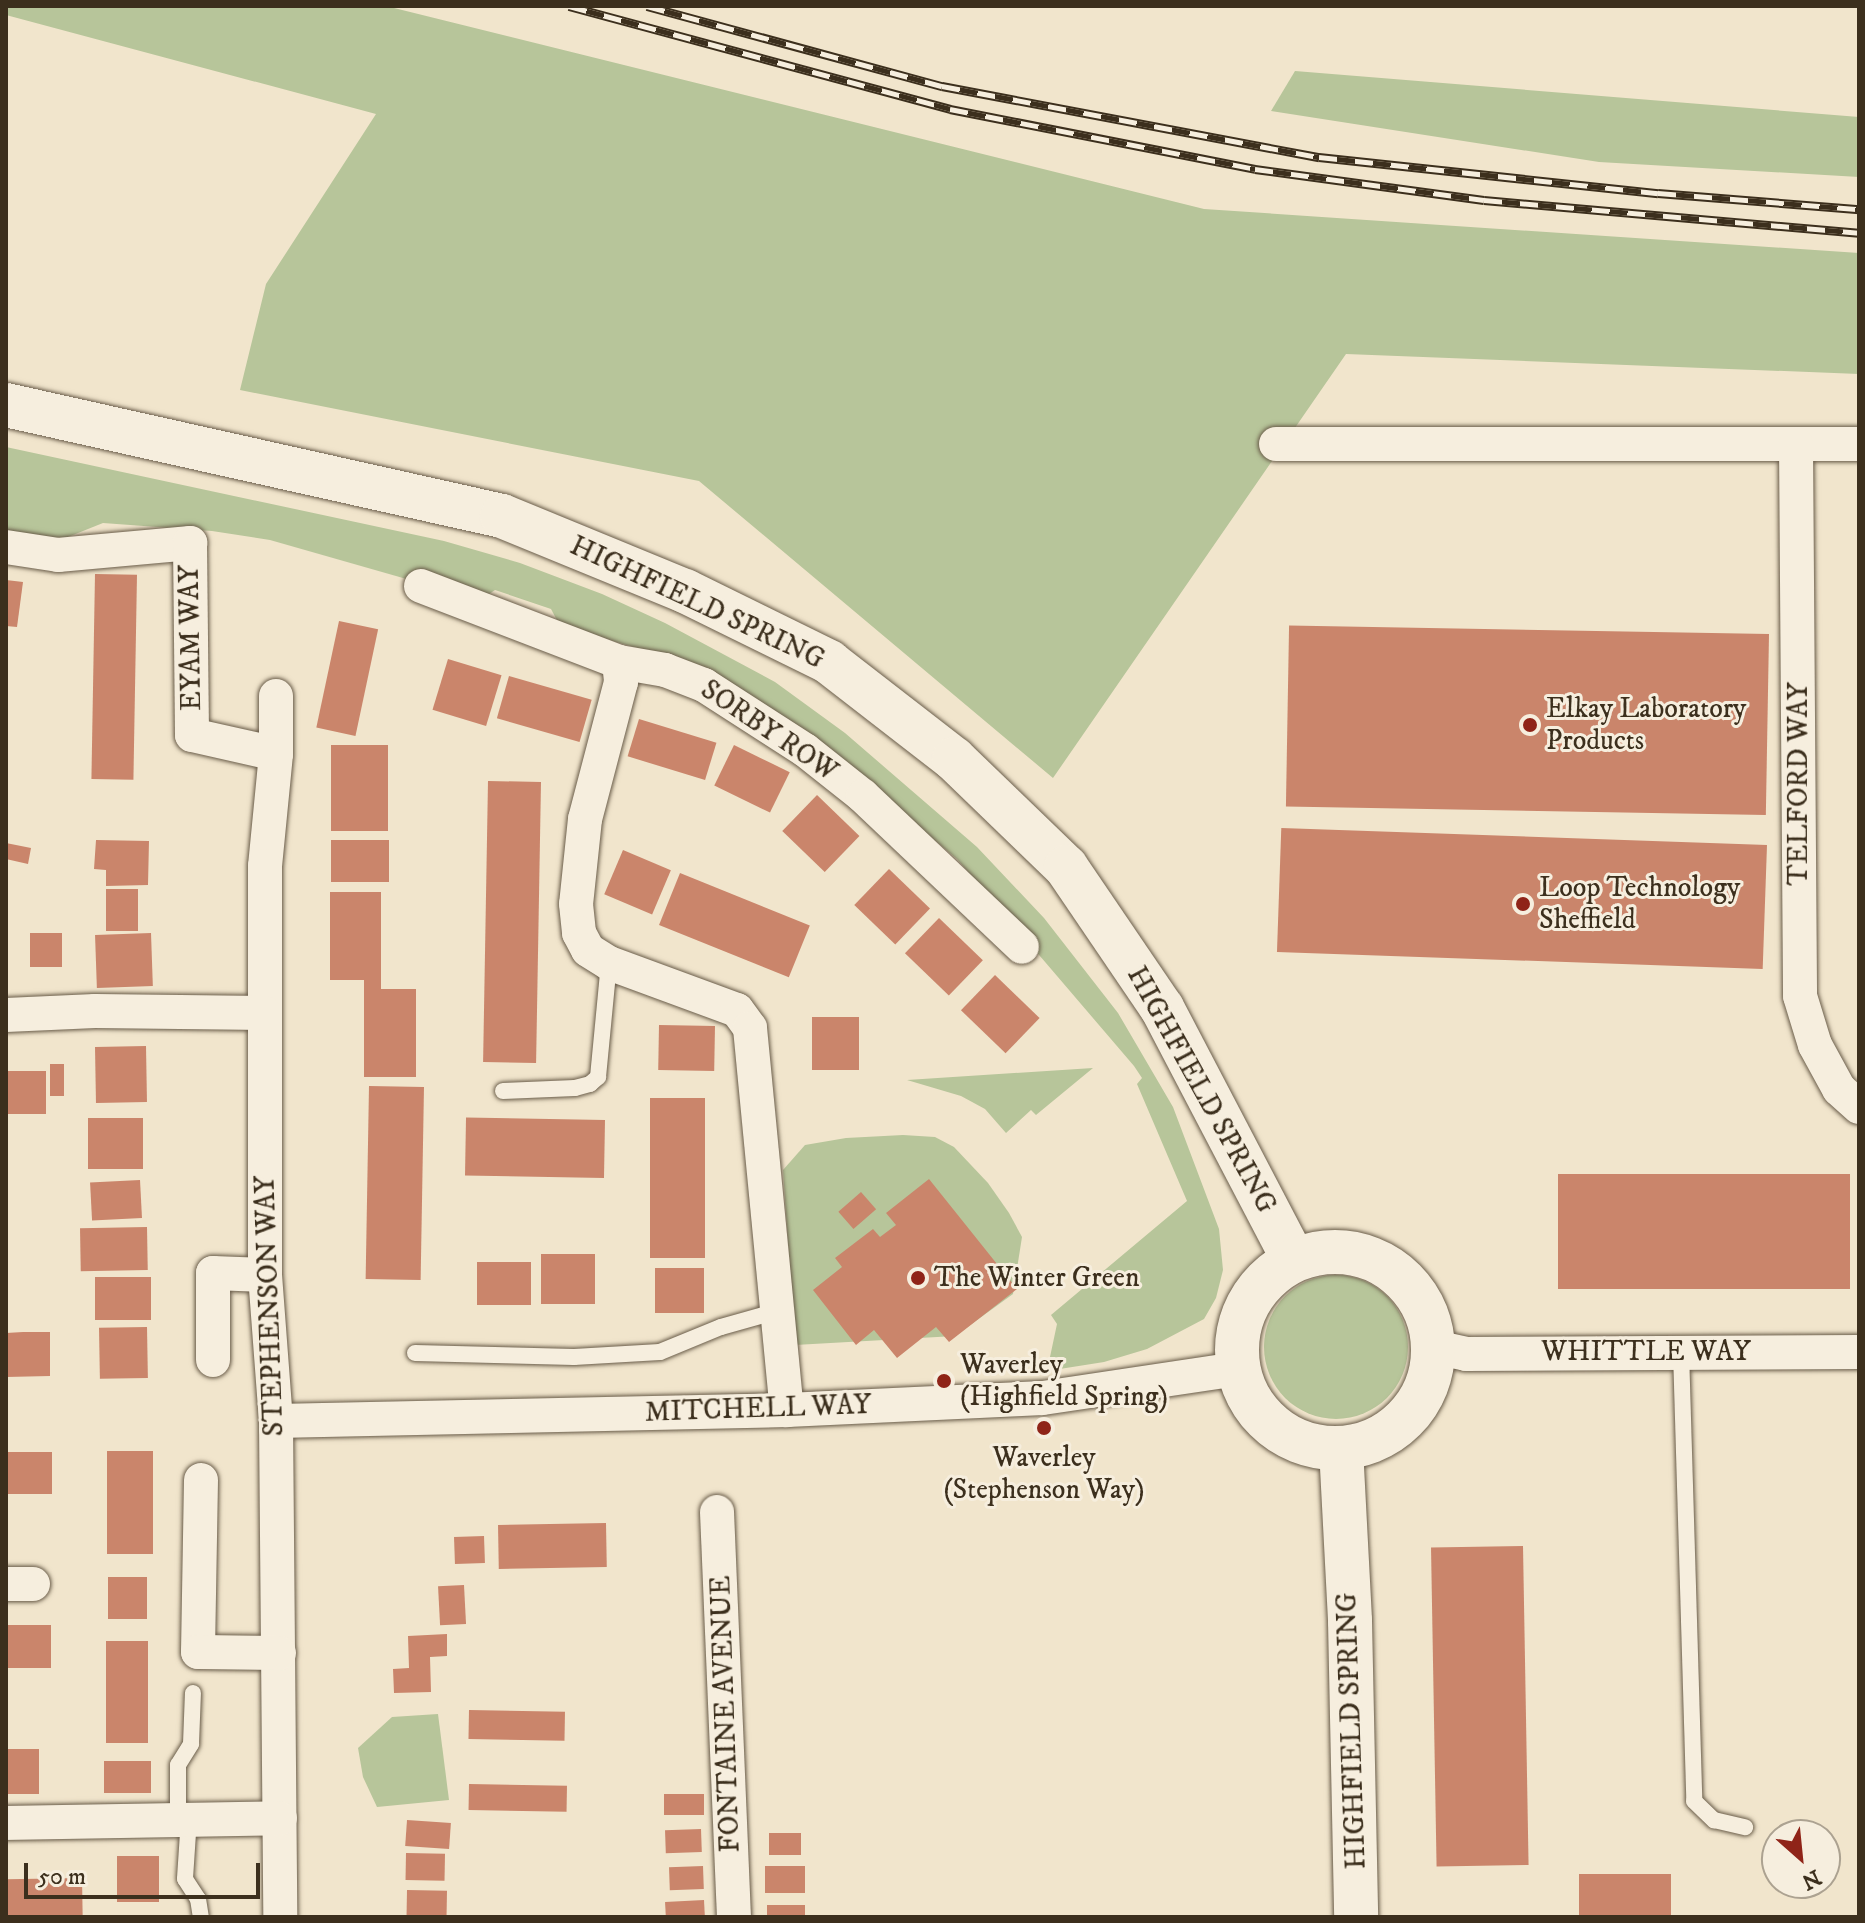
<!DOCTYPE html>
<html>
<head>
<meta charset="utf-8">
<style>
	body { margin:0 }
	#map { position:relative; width:1865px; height:1923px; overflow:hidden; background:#f1e5cc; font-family:"IM FELL DW Pica",serif }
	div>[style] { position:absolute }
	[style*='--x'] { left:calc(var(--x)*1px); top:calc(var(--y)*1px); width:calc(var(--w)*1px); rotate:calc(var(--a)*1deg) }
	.green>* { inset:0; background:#b7c59a }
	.round { border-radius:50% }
	.building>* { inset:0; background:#ca856b; transform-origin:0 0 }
	.roads { filter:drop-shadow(0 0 2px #695c49) drop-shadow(0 0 2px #695c49) }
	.lane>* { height:16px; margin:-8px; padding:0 8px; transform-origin:8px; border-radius:8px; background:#f6eede }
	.street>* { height:34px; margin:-17px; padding:0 17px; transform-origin:17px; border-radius:17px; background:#f6eede }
	.secondary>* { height:44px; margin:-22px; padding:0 22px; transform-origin:22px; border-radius:22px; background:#f6eede }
	.secondary>.ring { margin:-22px; padding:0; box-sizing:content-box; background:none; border:44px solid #f6eede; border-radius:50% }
	.rail>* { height:9px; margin-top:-4.5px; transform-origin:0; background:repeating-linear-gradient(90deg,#f6eede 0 18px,#3c2f1d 0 36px); box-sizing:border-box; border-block:2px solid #3c2f1d }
	.dots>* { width:22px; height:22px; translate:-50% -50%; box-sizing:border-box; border:4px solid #f6eede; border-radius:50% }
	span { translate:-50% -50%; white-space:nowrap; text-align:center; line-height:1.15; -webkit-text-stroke:6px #f6eede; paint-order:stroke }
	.street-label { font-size:28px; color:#3c2f1d }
	.poi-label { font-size:28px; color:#3c2f1d }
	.left { translate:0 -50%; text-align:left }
	.frame { position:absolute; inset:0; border:8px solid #3c2f1d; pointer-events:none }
	.north { position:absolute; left:1761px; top:1819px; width:80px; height:80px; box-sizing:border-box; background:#f6eede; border:2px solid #aca291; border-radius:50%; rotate:153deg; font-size:22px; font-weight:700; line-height:32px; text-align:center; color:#3c2f1d }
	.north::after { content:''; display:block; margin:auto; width:28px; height:36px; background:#8f2418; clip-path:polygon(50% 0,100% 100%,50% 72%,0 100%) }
	.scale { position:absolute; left:24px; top:1863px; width:236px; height:36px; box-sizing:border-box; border:4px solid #3c2f1d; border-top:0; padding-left:10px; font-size:24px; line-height:28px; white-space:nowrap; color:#3c2f1d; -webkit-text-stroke:6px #f6eede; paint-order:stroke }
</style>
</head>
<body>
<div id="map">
	<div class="green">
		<div style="clip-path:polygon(6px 6px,386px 6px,1204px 209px,1859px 253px,1859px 374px,1346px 354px,1053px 778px,699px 481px,240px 390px,266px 284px,376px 114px,6px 15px)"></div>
		<div style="clip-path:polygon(1295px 71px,1859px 117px,1859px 177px,1599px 162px,1271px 111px)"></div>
		<div style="clip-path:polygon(6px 447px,444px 541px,520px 563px,602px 594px,665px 623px,775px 682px,845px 733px,977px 847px,1044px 918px,1118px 1013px,1173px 1107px,1219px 1229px,1223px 1270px,1216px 1298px,1204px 1319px,1147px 1349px,1104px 1362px,1047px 1371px,1057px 1324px,1051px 1315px,1187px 1201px,1137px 1084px,1142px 1078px,1134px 1066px,957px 859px,836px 757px,704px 667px,560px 626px,551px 609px,495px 590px,480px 600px,270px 540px,212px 531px,103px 523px,48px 545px,6px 539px)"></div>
		<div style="clip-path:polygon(1093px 1068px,1036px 1115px,1031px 1110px,1006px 1133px,985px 1109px,961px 1096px,907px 1080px)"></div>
		<div style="clip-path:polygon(903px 1135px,935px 1137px,954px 1147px,988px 1183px,1009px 1213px,1022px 1237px,1013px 1294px,955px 1336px,795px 1345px,783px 1170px,805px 1145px,846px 1138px)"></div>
		<div class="round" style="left:1264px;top:1275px;width:144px;height:144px"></div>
		<div style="clip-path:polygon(438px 1714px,449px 1800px,377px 1807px,363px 1777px,358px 1748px,392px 1717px)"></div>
	</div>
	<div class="building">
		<div style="left:95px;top:574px;width:42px;height:205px;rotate:1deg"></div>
		<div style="clip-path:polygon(6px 580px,23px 582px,17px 627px,6px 626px)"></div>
		<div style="left:339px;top:621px;width:40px;height:109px;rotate:12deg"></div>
		<div style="left:1769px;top:634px;width:181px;height:480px;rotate:91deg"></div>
		<div style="left:448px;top:659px;width:56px;height:53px;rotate:17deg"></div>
		<div style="left:509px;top:676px;width:86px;height:44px;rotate:16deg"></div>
		<div style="left:639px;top:719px;width:81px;height:39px;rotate:17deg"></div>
		<div style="left:331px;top:745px;width:57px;height:86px"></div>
		<div style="left:734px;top:745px;width:62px;height:45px;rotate:26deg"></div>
		<div style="left:488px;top:781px;width:53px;height:281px;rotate:1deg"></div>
		<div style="left:817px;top:795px;width:59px;height:50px;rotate:44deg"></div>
		<div style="clip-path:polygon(96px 840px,149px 841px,148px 885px,106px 886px,106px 870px,94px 869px)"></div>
		<div style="left:389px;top:840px;width:42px;height:58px;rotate:90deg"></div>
		<div style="clip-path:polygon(6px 843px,31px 848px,28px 864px,6px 859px)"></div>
		<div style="left:1767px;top:845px;width:124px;height:486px;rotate:92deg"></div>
		<div style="left:623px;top:850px;width:52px;height:48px;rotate:23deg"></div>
		<div style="left:889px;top:869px;width:57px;height:50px;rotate:44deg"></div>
		<div style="left:680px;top:873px;width:140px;height:56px;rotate:22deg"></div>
		<div style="left:106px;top:889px;width:32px;height:42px"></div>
		<div style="clip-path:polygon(330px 892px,381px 892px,381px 989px,416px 989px,416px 1077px,364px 1077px,364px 980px,330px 980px)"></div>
		<div style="left:939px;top:918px;width:61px;height:49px;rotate:44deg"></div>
		<div style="left:30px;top:933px;width:32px;height:34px"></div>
		<div style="left:151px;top:933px;width:53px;height:56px;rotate:88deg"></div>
		<div style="left:995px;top:975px;width:62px;height:49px;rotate:44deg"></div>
		<div style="left:859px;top:1017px;width:53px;height:47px;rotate:90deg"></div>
		<div style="left:659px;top:1025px;width:56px;height:45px;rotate:1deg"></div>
		<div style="left:146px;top:1046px;width:56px;height:51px;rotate:89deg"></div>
		<div style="left:64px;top:1064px;width:32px;height:14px;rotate:90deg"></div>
		<div style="left:46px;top:1071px;width:43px;height:40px;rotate:90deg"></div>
		<div style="left:369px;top:1086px;width:55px;height:193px;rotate:1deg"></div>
		<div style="left:650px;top:1098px;width:55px;height:160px"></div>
		<div style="left:143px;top:1118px;width:51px;height:55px;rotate:90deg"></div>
		<div style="left:605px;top:1120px;width:58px;height:139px;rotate:91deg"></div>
		<div style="left:1558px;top:1174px;width:292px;height:115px"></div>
		<div style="clip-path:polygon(929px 1179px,1017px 1289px,949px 1342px,936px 1327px,897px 1358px,874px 1330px,856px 1345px,813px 1290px,842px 1267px,835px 1258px,873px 1229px,880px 1237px,896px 1225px,886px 1213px)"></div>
		<div style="left:140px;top:1180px;width:38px;height:50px;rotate:87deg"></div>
		<div style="left:861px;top:1192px;width:23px;height:30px;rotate:49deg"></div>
		<div style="left:147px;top:1227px;width:43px;height:67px;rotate:89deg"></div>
		<div style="left:541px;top:1254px;width:54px;height:50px"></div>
		<div style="left:477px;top:1262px;width:54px;height:43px"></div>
		<div style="left:655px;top:1268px;width:49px;height:45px"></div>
		<div style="left:95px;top:1277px;width:56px;height:43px"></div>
		<div style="left:147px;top:1327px;width:51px;height:48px;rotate:89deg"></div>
		<div style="clip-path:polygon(23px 1332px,50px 1332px,50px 1376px,6px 1377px,6px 1333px)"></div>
		<div style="left:107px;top:1451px;width:46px;height:103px"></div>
		<div style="left:6px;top:1452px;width:46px;height:42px"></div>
		<div style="left:606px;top:1523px;width:44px;height:108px;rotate:89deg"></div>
		<div style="left:484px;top:1536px;width:27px;height:30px;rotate:88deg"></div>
		<div style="left:1523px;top:1546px;width:319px;height:92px;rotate:89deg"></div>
		<div style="left:108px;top:1577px;width:39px;height:42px"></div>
		<div style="left:464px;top:1585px;width:39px;height:26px;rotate:87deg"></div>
		<div style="left:6px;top:1625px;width:45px;height:43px"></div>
		<div style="clip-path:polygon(447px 1634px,447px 1656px,430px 1657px,431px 1692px,394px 1693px,393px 1669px,409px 1668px,408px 1636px)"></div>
		<div style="left:106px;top:1641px;width:42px;height:102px"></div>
		<div style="left:469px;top:1710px;width:96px;height:29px;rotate:1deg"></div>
		<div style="left:6px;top:1749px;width:33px;height:45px"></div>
		<div style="left:104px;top:1761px;width:47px;height:32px"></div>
		<div style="left:469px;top:1784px;width:98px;height:26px;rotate:1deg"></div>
		<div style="left:664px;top:1794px;width:40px;height:21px"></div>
		<div style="left:407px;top:1820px;width:44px;height:26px;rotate:4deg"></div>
		<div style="left:701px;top:1829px;width:23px;height:36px;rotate:88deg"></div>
		<div style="left:769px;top:1833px;width:32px;height:22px"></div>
		<div style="left:406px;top:1853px;width:39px;height:27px;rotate:1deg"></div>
		<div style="left:117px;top:1856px;width:42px;height:46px"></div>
		<div style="left:703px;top:1866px;width:23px;height:34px;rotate:88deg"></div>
		<div style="left:805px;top:1866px;width:27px;height:40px;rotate:90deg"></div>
		<div style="left:1671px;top:1874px;width:43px;height:92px;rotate:90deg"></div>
		<div style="left:82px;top:1878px;width:39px;height:76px;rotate:89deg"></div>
		<div style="left:407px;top:1890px;width:40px;height:27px;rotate:1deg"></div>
		<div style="left:704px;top:1900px;width:17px;height:39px;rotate:87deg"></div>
		<div style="left:767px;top:1905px;width:38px;height:12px"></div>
	</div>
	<div class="roads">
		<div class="lane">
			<div style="--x:503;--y:1091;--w:72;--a:-2.4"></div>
			<div style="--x:575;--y:1088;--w:16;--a:-15"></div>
			<div style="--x:590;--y:1084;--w:11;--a:-41"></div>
			<div style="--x:598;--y:1077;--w:115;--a:-84.5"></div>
			<div style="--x:1681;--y:1351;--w:450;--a:88.3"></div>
			<div style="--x:1694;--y:1801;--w:28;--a:44"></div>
			<div style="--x:1714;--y:1820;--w:32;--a:13"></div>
			<div style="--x:415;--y:1353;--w:159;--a:1.4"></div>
			<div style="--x:574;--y:1357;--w:86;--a:-3.3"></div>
			<div style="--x:660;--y:1352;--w:66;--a:-22.3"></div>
			<div style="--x:721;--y:1327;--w:59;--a:-15.7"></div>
			<div style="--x:178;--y:1817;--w:52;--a:-90"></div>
			<div style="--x:178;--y:1765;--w:25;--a:-58"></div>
			<div style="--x:191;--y:1744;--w:51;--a:-87.8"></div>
			<div style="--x:189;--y:1818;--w:61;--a:93.8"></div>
			<div style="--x:185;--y:1879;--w:24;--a:57"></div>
			<div style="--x:198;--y:1899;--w:18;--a:81"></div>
		</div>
		<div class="street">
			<div style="--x:1276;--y:444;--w:583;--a:0"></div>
			<div style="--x:1796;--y:444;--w:552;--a:89.58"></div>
			<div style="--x:1800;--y:996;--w:51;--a:73"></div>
			<div style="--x:1815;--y:1045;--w:50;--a:61.4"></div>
			<div style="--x:1839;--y:1089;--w:27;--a:42"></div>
			<div style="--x:6;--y:547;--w:53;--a:8.7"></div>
			<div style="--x:58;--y:555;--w:133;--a:-5.2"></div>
			<div style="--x:190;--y:543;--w:192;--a:89.4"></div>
			<div style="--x:192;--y:735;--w:86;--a:12.7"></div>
			<div style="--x:421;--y:586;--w:212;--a:21"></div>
			<div style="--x:619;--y:662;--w:47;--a:9.9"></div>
			<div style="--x:665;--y:670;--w:42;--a:21"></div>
			<div style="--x:704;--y:685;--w:120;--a:32.8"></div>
			<div style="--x:805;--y:750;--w:74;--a:38.4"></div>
			<div style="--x:863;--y:796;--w:219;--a:43.5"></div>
			<div style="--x:619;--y:662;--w:20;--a:84"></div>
			<div style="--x:621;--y:682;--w:142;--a:104.7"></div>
			<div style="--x:585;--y:819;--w:85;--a:96"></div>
			<div style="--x:576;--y:904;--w:29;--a:84"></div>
			<div style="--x:579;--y:933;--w:19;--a:62"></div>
			<div style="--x:588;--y:950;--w:25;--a:32"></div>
			<div style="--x:609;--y:963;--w:136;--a:20.2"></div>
			<div style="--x:737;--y:1010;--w:22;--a:54"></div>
			<div style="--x:750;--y:1028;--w:384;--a:84.5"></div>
			<div style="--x:276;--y:696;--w:58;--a:90"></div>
			<div style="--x:276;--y:754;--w:113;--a:95.6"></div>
			<div style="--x:265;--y:866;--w:409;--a:90"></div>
			<div style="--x:265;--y:1275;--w:146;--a:85.7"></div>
			<div style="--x:276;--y:1421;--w:496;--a:89.5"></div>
			<div style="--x:6;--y:1015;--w:89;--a:-2.6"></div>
			<div style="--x:95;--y:1011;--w:170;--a:0.7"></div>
			<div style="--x:1434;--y:1347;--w:33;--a:12"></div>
			<div style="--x:1466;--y:1354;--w:393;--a:-0.3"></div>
			<div style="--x:213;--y:1360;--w:87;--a:-90"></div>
			<div style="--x:213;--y:1273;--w:52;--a:2.2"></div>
			<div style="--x:276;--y:1421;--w:511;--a:-1.23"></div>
			<div style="--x:787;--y:1410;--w:256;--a:-2.7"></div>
			<div style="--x:1043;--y:1398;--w:197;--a:-8.5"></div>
			<div style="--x:201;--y:1480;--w:172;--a:91"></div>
			<div style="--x:198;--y:1652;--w:81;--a:0.7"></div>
			<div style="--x:717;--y:1512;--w:405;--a:87.6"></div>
			<div style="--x:6;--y:1584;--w:27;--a:0"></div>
			<div style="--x:6;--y:1823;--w:274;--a:-1"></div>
		</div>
		<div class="secondary">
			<div style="--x:6;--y:405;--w:508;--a:12.61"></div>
			<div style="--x:502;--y:516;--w:198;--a:22.3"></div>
			<div style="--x:685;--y:591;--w:161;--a:26.2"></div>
			<div style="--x:829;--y:662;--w:158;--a:37.8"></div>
			<div style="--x:954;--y:759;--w:156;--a:44"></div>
			<div style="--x:1066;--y:867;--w:171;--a:55.8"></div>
			<div style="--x:1162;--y:1008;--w:284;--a:62.4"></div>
			<div class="ring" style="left:1237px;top:1252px;width:152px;height:152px"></div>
			<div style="--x:1341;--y:1448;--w:173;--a:87"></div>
			<div style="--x:1350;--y:1621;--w:296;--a:88.8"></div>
		</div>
	</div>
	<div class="rail">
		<div style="--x:569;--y:6;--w:395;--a:15.1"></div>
		<div style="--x:950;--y:109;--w:311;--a:11.1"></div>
		<div style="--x:1255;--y:169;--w:231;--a:7.7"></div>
		<div style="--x:1484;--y:200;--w:376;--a:5"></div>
		<div style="--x:647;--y:6;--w:306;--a:15.2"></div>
		<div style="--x:942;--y:86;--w:384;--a:10.7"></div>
		<div style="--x:1319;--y:157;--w:341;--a:6.1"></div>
		<div style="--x:1658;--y:193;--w:202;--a:4.6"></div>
	</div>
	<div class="dots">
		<div style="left:1530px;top:725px;background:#8f2418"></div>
		<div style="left:1523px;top:904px;background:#8f2418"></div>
		<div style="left:918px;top:1278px;background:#8f2418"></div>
		<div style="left:944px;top:1381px;background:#8f2418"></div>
		<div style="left:1044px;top:1428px;background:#8f2418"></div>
	</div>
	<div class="street-label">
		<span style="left:697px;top:603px;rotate:25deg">HIGHFIELD SPRING</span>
		<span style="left:191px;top:638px;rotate:-91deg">EYAM WAY</span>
		<span style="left:769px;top:731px;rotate:34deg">SORBY ROW</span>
		<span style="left:1799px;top:784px;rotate:-90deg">TELFORD WAY</span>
		<span style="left:1201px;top:1090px;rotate:61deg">HIGHFIELD SPRING</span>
		<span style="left:270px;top:1306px;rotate:-92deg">STEPHENSON WAY</span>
		<span style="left:1646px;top:1352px">WHITTLE WAY</span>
		<span style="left:758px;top:1409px;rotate:-2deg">MITCHELL WAY</span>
		<span style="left:726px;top:1714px;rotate:-92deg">FONTAINE AVENUE</span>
		<span style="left:1352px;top:1731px;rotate:-92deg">HIGHFIELD SPRING</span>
	</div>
	<div class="poi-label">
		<span class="left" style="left:1546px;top:725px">Elkay Laboratory<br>Products</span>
		<span class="left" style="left:1539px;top:904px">Loop Technology<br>Sheffield</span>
		<span class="left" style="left:934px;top:1278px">The Winter Green</span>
		<span class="left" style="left:960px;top:1381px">Waverley<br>(Highfield Spring)</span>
		<span style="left:1044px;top:1474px">Waverley<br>(Stephenson Way)</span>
	</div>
	<div class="frame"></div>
	<div class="north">N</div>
	<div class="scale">50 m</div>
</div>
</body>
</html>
